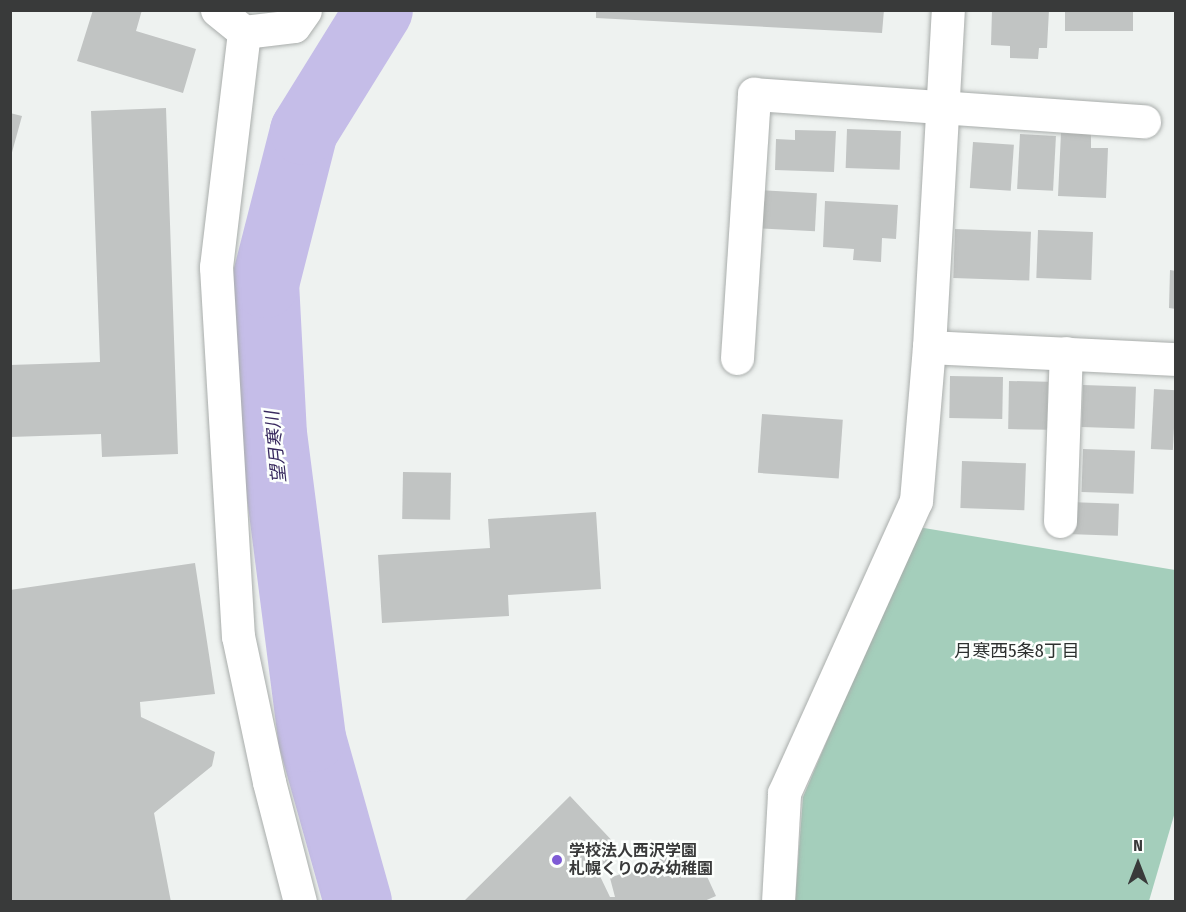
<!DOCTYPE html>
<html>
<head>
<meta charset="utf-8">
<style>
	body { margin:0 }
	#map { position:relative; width:1186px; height:912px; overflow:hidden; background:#eef2f0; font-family:"Fira Sans Condensed","Noto Sans JP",sans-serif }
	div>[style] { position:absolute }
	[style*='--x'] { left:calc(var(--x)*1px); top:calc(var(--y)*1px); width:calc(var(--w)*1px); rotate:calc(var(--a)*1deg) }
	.green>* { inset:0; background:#a4cebb }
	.river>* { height:68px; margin:-34px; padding:0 34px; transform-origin:34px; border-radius:34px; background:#c5bde8 }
	.building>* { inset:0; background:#c1c4c3; transform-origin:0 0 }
	.roads { filter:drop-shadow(0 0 2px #a9adab) drop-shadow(0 0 2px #a9adab) }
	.minor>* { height:33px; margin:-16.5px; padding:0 16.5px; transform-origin:16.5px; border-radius:16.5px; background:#fff }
	.dots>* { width:16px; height:16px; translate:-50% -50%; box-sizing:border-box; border:3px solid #fcfffd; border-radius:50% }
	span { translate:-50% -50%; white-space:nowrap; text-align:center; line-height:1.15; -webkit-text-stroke:5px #fcfffd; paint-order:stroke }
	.poi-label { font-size:16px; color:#393a3a; font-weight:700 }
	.left { translate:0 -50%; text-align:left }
	.water-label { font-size:18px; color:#37285e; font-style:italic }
	.neighbourhood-label { font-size:18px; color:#2e3130 }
	.frame { position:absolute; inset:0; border:12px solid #393a3a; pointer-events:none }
	.north { position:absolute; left:1108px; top:834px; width:60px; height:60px; -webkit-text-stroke:4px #fcfffd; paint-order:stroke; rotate:0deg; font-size:16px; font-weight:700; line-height:24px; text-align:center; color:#393a3a }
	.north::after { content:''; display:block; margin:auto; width:21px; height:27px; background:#393a3a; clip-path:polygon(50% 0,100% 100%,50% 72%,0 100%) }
</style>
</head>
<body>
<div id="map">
	<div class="green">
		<div style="clip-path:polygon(918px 527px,1175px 570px,1175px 812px,1149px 901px,795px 902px,803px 797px)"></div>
	</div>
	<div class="river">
		<div style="--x:358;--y:902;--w:170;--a:-105.7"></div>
		<div style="--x:312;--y:738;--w:305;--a:-97.3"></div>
		<div style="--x:273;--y:435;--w:151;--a:-93"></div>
		<div style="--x:265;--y:284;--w:158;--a:-75.7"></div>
		<div style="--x:304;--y:131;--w:142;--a:-58.2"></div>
	</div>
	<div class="building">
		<div style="clip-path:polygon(93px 10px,142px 10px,136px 31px,196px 49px,183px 93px,77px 61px)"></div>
		<div style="clip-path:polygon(596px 10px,884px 10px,882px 33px,596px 18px)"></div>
		<div style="clip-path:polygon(992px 10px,1049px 10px,1047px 48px,1039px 48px,1038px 59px,1010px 58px,1010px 46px,991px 45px)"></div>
		<div style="left:1065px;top:10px;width:68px;height:21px"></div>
		<div style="clip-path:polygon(166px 108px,178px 454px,102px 457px,101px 434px,10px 437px,10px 365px,100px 362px,91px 111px)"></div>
		<div style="clip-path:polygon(10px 113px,22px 116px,11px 156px,10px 156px)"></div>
		<div style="left:847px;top:129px;width:54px;height:39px;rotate:2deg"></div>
		<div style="clip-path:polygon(795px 130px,836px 131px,834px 172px,775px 170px,776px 139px,795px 140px)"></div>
		<div style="clip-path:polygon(1061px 133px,1091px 134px,1091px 148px,1108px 148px,1106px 198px,1058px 196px)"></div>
		<div style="left:1020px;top:134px;width:36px;height:55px;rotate:3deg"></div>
		<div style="left:973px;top:142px;width:41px;height:46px;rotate:4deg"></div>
		<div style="left:755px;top:190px;width:62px;height:38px;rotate:3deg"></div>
		<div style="clip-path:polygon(825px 201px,898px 205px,896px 239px,882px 238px,881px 262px,853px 260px,854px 249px,823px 247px)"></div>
		<div style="left:955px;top:229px;width:76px;height:49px;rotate:2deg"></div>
		<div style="left:1038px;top:230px;width:55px;height:48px;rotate:2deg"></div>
		<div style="clip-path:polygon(1170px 270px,1176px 271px,1176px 309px,1169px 308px)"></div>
		<div style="left:950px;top:376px;width:53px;height:42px;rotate:1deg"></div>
		<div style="left:1009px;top:381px;width:39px;height:48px;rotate:1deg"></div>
		<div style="left:1083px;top:385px;width:53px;height:42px;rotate:2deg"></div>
		<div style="left:1154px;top:389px;width:22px;height:60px;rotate:3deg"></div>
		<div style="left:762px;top:414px;width:81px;height:59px;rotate:4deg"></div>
		<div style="left:1083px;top:449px;width:52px;height:43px;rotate:2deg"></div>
		<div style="left:962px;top:461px;width:64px;height:47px;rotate:2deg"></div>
		<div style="left:403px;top:472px;width:48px;height:47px;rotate:1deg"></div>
		<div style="left:1068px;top:502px;width:51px;height:32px;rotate:2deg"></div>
		<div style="clip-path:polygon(596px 512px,601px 589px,508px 595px,509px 616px,382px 623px,378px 555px,490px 548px,488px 519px)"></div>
		<div style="clip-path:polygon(195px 563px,215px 694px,140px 702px,141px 717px,215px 752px,212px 766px,154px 813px,171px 902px,10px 902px,10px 590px)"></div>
		<div style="clip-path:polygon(570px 796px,618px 847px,598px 872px,610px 897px,615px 897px,610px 878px,693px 846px,716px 896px,702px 902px,463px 902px)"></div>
	</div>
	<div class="roads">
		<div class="minor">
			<div style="--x:217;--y:10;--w:35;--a:39"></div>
			<div style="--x:244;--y:32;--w:237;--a:96.8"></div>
			<div style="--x:216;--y:267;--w:370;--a:86.6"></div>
			<div style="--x:238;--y:636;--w:149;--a:78"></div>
			<div style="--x:269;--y:782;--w:124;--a:75.5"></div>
			<div style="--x:244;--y:32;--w:50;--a:-6.8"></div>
			<div style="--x:294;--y:26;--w:19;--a:-55"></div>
			<div style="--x:929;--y:347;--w:247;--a:2.8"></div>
			<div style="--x:737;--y:358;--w:265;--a:-86.3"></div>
			<div style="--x:754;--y:94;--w:391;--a:4"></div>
			<div style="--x:1060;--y:521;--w:168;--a:-88"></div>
			<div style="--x:778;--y:902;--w:109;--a:-86.8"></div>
			<div style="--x:784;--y:793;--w:320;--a:-65.7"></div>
			<div style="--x:916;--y:501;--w:155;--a:-85.2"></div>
			<div style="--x:929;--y:347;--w:338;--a:-86.8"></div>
		</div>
	</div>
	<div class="dots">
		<div style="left:557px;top:860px;background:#7e5bd5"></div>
	</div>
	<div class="poi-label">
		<span class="left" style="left:569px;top:860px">学校法人西沢学園<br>札幌くりのみ幼稚園</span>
	</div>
	<div class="water-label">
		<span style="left:276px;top:447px;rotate:-96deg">望月寒川</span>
	</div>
	<div class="neighbourhood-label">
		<span style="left:1017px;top:651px">月寒西5条8丁目</span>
	</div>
	<div class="frame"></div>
	<div class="north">N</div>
</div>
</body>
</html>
